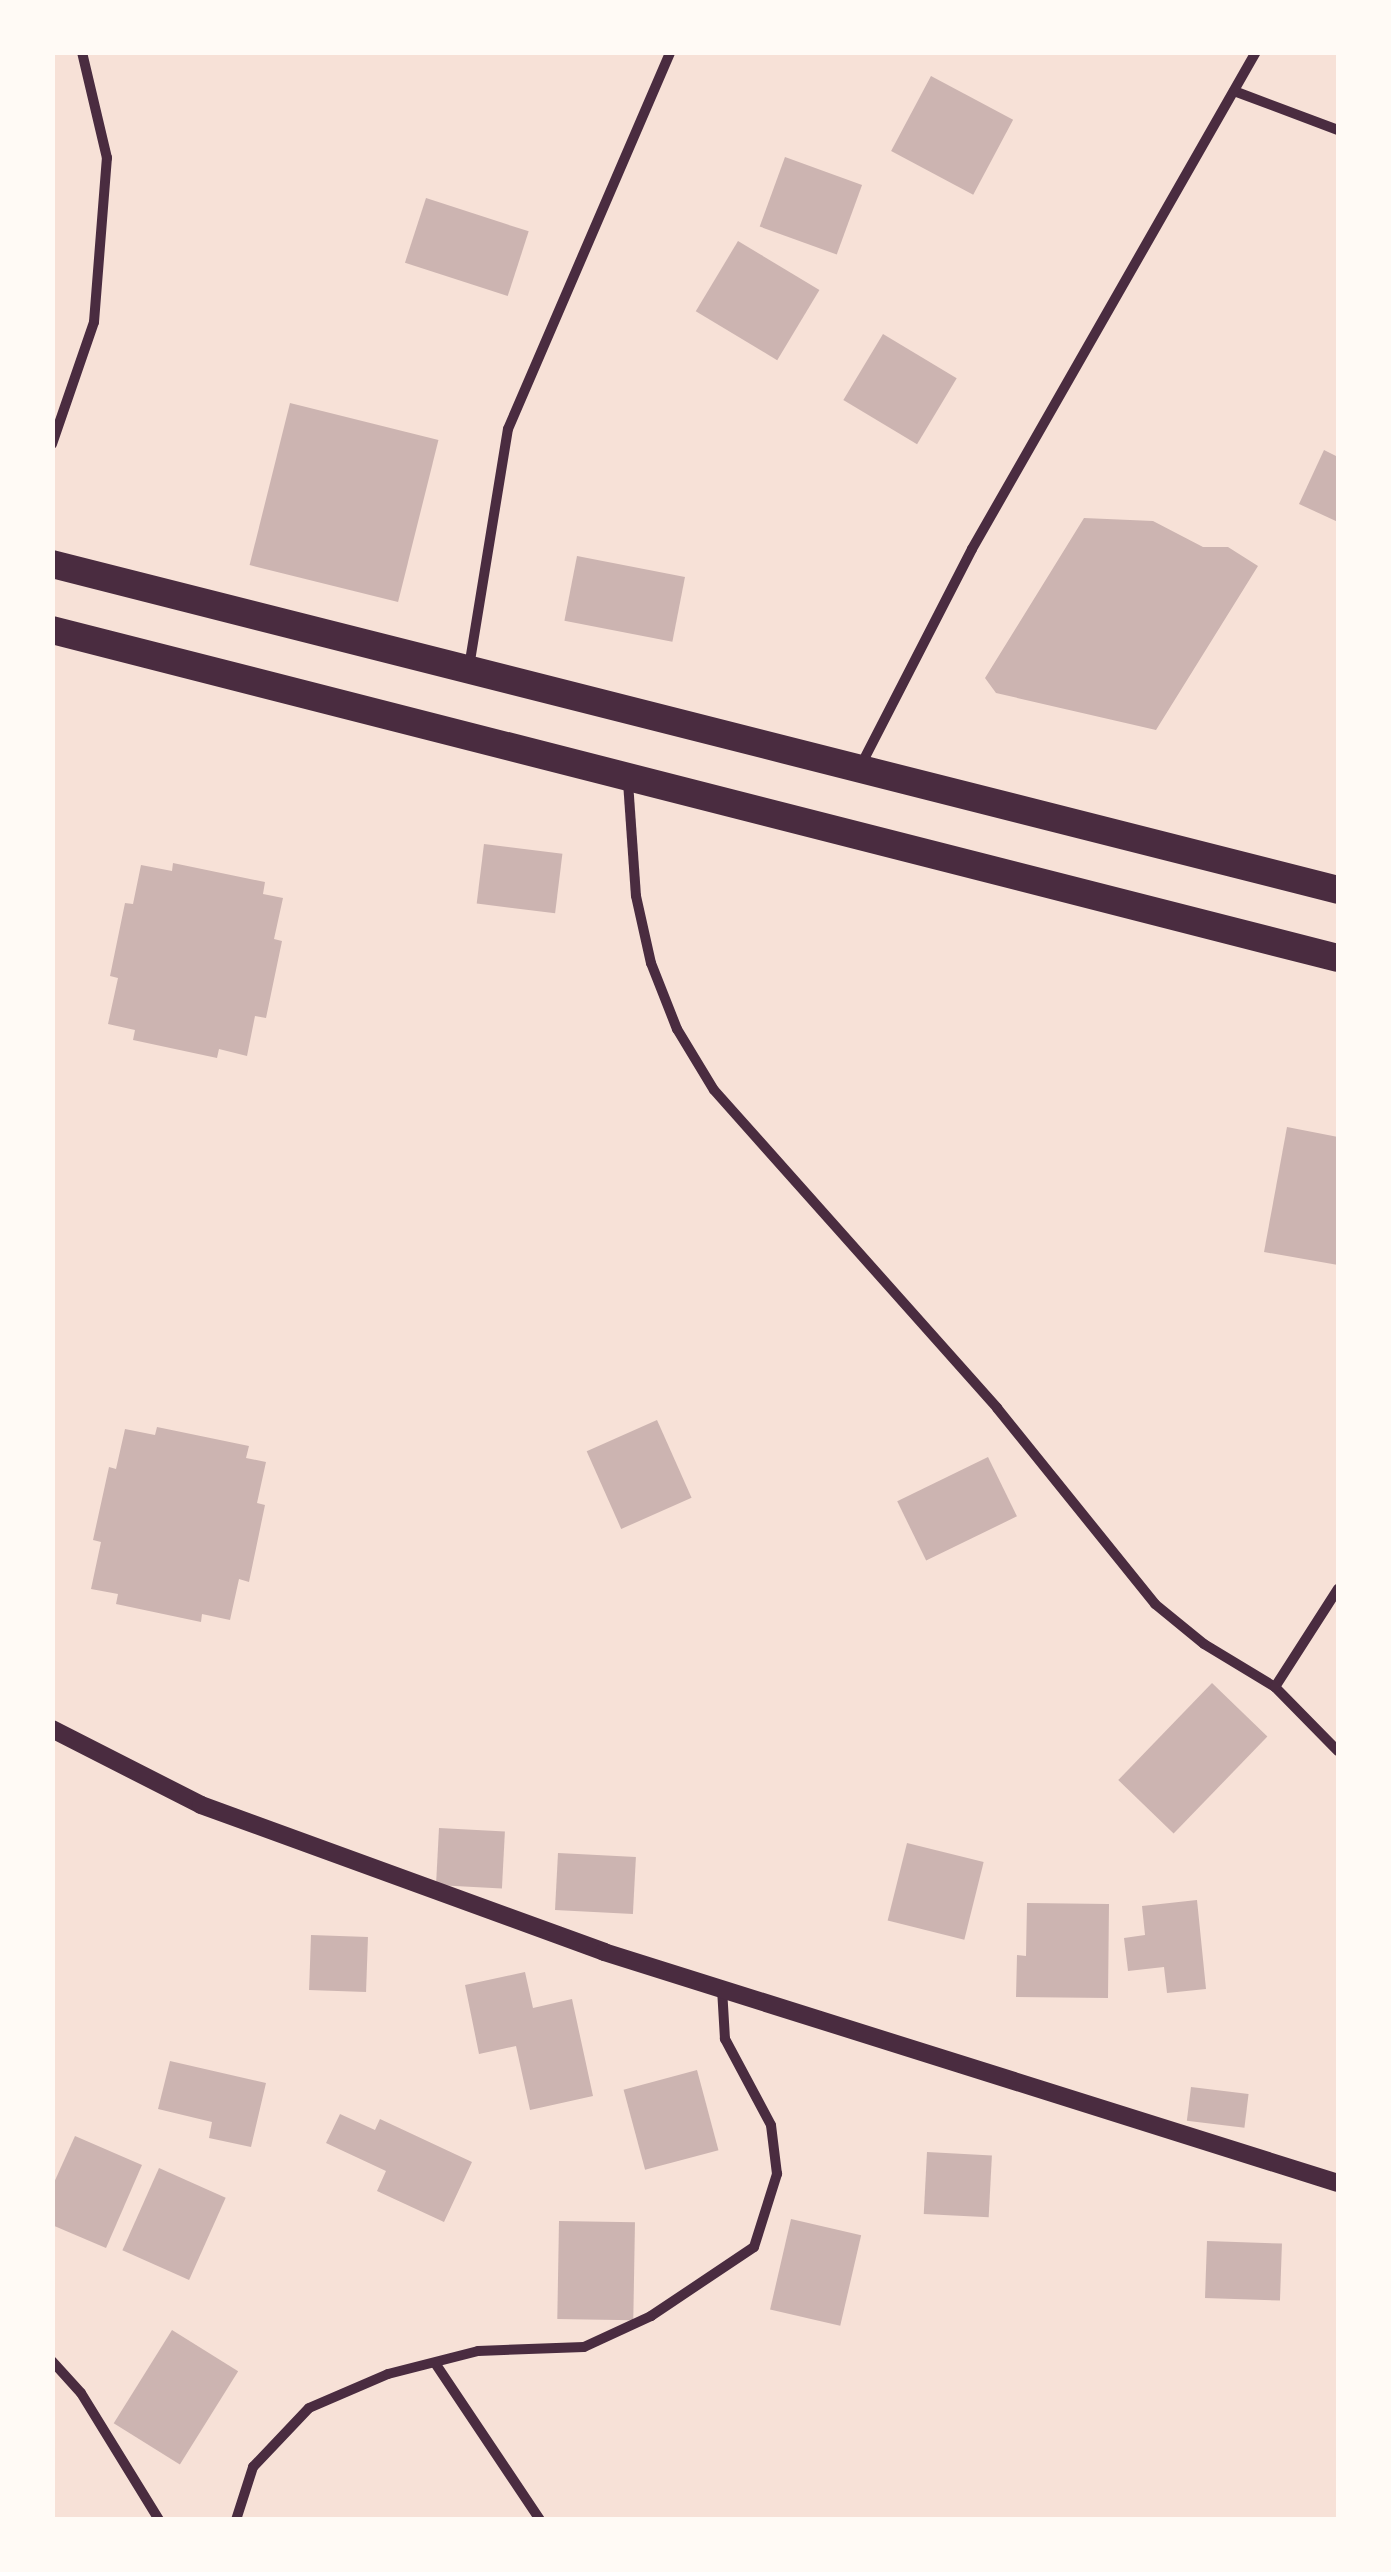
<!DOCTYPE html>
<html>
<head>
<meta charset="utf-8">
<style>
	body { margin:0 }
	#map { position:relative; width:1391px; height:2572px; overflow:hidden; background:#f7e1d7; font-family:"PT Sans",sans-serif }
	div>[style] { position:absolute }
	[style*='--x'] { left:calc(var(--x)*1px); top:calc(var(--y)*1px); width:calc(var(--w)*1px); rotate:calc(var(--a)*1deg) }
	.building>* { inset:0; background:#ccb4b1; transform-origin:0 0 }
	.minor>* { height:10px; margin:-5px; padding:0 5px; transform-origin:5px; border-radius:5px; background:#4a2c40 }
	.tertiary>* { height:18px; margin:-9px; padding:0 9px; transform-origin:9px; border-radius:9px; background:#4a2c40 }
	.trunk>* { height:28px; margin:-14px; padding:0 14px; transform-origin:14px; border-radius:14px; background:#4a2c40 }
	span { translate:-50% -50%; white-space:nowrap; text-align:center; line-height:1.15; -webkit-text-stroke:10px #fffaf5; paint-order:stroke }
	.frame { position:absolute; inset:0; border:55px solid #fffaf5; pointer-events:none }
</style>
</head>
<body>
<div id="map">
	<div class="building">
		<div style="left:931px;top:76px;width:93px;height:85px;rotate:28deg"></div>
		<div style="left:785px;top:157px;width:82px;height:74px;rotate:20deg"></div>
		<div style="left:426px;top:198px;width:108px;height:68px;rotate:18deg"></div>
		<div style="left:738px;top:241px;width:95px;height:82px;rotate:31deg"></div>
		<div style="left:883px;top:334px;width:86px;height:77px;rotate:31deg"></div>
		<div style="left:290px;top:403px;width:153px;height:167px;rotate:14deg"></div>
		<div style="clip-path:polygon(1324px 450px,1338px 457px,1338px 522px,1299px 504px)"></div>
		<div style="clip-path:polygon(1084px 518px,1153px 521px,1203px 547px,1228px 547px,1258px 566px,1156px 730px,996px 693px,985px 678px)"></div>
		<div style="left:577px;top:556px;width:110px;height:66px;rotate:11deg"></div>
		<div style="left:484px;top:844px;width:79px;height:60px;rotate:7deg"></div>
		<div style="clip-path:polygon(173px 863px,265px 882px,263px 894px,283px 898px,274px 939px,282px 941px,266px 1018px,255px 1016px,247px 1056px,219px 1049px,217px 1058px,133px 1040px,135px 1030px,108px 1024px,118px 978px,110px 976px,125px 903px,133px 904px,141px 865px,172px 871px)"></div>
		<div style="clip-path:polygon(1287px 1127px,1338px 1137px,1338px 1265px,1264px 1252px)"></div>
		<div style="left:657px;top:1420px;width:85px;height:77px;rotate:66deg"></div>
		<div style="clip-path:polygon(157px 1427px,249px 1446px,246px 1458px,266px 1462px,257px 1503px,265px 1505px,249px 1582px,239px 1579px,230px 1620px,202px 1614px,201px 1622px,116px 1604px,118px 1594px,91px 1589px,101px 1542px,93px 1540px,109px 1467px,116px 1469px,125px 1429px,155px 1435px)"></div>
		<div style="left:988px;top:1457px;width:66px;height:101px;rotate:64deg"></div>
		<div style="left:1212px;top:1683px;width:77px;height:135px;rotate:44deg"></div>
		<div style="left:439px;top:1828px;width:66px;height:57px;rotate:3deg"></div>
		<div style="left:907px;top:1843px;width:79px;height:80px;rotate:14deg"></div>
		<div style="left:558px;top:1853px;width:78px;height:57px;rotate:3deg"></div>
		<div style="clip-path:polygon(1197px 1900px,1206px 1989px,1167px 1993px,1164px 1967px,1128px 1971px,1124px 1938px,1145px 1935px,1142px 1906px)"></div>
		<div style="clip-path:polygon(1027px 1903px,1109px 1904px,1108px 1998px,1016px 1997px,1017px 1955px,1026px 1956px)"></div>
		<div style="left:311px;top:1935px;width:57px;height:55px;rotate:2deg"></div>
		<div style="clip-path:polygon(525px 1972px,533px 2008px,572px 1999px,593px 2096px,530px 2110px,516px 2046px,479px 2054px,465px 1985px)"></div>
		<div style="clip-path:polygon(170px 2061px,266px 2083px,251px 2147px,209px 2138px,212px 2122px,158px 2109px)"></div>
		<div style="left:697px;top:2070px;width:83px;height:76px;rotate:75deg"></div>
		<div style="left:1191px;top:2087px;width:58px;height:34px;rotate:7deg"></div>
		<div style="clip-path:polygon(340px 2114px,375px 2130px,380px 2119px,472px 2162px,444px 2222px,377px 2191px,386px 2171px,326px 2143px)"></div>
		<div style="clip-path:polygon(75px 2136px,142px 2165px,106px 2248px,52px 2225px,52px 2187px)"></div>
		<div style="left:927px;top:2152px;width:65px;height:62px;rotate:3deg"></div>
		<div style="left:159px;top:2168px;width:73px;height:90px;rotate:24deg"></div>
		<div style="left:791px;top:2219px;width:72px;height:93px;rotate:13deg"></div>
		<div style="left:559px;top:2221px;width:76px;height:98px;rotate:1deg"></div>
		<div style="left:1207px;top:2241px;width:75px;height:57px;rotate:2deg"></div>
		<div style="left:172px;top:2330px;width:78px;height:110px;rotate:32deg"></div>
	</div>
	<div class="minor">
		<div style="--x:1234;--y:91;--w:111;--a:20.6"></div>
		<div style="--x:52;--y:444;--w:129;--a:-71"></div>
		<div style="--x:94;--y:322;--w:165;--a:-85.5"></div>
		<div style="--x:107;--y:158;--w:109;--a:-103.3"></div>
		<div style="--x:469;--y:667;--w:241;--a:-80.7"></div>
		<div style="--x:508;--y:429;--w:410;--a:-66.7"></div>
		<div style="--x:860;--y:767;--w:245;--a:-62.8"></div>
		<div style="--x:972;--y:549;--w:572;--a:-60.26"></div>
		<div style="--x:628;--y:782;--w:114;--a:86"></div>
		<div style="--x:636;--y:896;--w:69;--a:77.4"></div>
		<div style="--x:651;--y:963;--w:71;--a:68.5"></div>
		<div style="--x:677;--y:1029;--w:71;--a:58.8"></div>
		<div style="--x:714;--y:1090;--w:426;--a:48.3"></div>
		<div style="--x:997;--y:1408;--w:252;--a:51.1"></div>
		<div style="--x:1155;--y:1604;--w:63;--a:39.2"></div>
		<div style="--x:1204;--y:1644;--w:83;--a:31.2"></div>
		<div style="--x:1275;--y:1687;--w:90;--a:45.5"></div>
		<div style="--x:1275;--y:1687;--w:117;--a:-57.3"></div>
		<div style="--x:52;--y:2361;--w:43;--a:47.8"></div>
		<div style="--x:81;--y:2393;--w:149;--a:58.4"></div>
		<div style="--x:435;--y:2363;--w:189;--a:56.2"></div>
		<div style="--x:236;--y:2520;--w:56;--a:-72.2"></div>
		<div style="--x:253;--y:2467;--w:81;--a:-46.5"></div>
		<div style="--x:309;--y:2408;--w:86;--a:-23.3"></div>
		<div style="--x:388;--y:2374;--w:93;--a:-14.3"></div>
		<div style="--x:478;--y:2351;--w:106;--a:-2.2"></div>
		<div style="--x:584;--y:2347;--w:74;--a:-24.8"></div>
		<div style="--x:651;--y:2316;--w:124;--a:-33.8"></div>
		<div style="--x:754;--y:2247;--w:77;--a:-72.5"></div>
		<div style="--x:777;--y:2174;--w:49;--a:-97"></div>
		<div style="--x:771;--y:2125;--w:98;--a:-118.1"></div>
		<div style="--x:725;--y:2039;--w:50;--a:-93.4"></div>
	</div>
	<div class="tertiary">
		<div style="--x:52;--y:1729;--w:167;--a:27"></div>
		<div style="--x:201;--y:1805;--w:429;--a:20"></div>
		<div style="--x:604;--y:1952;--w:769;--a:17.47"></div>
	</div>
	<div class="trunk">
		<div style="--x:52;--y:564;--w:1327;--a:14.22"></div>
		<div style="--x:52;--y:630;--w:1327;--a:14.31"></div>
	</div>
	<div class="frame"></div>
</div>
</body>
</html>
